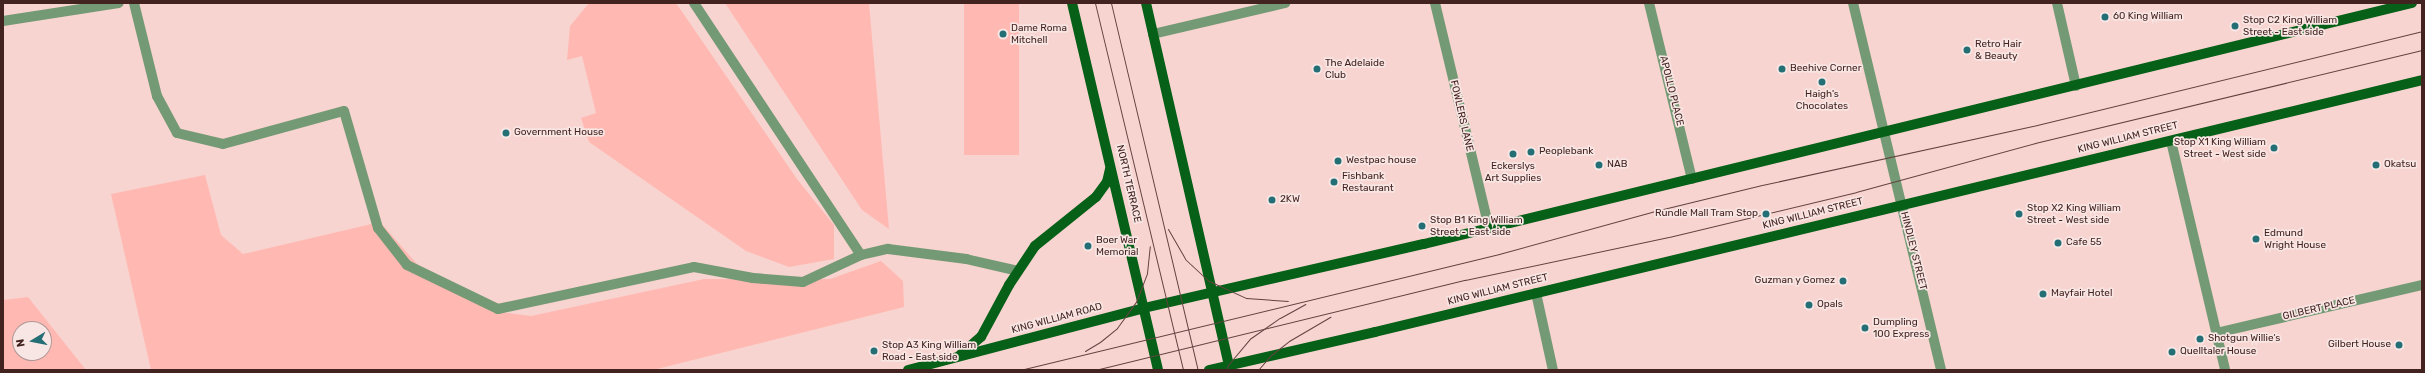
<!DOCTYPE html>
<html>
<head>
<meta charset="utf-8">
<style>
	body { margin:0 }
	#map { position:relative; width:2425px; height:373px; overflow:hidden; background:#f8d4d0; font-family:Rubik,sans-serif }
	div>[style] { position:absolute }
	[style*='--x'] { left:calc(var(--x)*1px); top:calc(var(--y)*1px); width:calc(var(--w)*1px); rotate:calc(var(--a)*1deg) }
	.green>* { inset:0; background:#ffb9b2; transform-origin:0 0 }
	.minor>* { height:10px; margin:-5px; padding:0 5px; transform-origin:5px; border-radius:5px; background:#749a75 }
	.major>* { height:10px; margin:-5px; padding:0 5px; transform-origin:5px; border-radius:5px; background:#066018 }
	.tram>* { height:1px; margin:-0.5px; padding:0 0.5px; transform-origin:0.5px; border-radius:0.5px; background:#634340 }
	.dots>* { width:11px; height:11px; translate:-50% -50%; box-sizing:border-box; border:2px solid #f8e6e4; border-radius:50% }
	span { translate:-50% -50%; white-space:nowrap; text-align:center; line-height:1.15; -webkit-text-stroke:3.5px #f8e6e4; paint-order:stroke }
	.poi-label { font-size:10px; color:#432320 }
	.left { translate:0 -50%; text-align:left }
	.right { translate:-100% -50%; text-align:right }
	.street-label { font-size:10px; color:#432320 }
	.frame { position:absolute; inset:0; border:4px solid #432320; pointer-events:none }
	.north { position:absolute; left:12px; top:321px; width:40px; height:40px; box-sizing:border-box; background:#f8e6e4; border:1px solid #b09896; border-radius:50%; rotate:260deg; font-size:11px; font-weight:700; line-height:16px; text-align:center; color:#432320 }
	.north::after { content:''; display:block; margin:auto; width:14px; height:18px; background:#246e76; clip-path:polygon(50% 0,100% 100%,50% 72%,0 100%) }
</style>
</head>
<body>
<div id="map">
	<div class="green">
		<div style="clip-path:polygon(589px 3px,676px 3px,797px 179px,834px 225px,834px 259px,789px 267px,746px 251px,589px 142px,581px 118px,596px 113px,582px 56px,567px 60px,570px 26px)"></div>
		<div style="clip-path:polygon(725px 3px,869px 3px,889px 229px,862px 210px)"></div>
		<div style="left:964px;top:3px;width:55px;height:152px"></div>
		<div style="clip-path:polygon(205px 175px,221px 235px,243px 254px,380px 222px,416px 263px,446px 286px,493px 311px,531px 316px,704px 279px,830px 279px,881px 261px,903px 281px,904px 307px,653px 370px,151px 370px,111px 194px)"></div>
		<div style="clip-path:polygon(evenodd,28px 297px,86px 370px,3px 370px,3px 300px,28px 297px,20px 329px,44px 329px,44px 353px,20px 353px,20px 329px)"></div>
	</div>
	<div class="minor">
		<div style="--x:134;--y:3;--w:96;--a:76.1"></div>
		<div style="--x:157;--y:96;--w:42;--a:61.6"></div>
		<div style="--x:177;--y:133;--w:47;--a:13.4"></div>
		<div style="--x:223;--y:144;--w:125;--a:-15.3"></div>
		<div style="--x:344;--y:111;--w:122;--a:73.8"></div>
		<div style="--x:378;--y:228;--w:47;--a:51.9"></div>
		<div style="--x:407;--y:265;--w:101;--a:25.8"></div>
		<div style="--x:498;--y:309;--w:200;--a:-12.1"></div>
		<div style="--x:694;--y:267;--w:60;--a:10.6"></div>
		<div style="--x:753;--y:278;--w:50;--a:4.6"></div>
		<div style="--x:803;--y:282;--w:64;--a:-25"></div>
		<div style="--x:861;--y:255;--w:28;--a:-13"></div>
		<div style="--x:888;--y:249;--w:79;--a:7.3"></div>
		<div style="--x:966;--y:259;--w:53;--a:13"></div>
		<div style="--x:694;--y:3;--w:302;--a:56.5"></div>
		<div style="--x:1435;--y:3;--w:231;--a:76.5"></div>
		<div style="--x:1649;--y:3;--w:181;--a:76.3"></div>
		<div style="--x:1853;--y:3;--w:377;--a:76.5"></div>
		<div style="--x:2057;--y:3;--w:85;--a:77.1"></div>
		<div style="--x:3;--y:21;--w:117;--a:-8.8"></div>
		<div style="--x:1153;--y:34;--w:136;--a:-13.2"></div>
		<div style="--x:2171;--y:141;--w:235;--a:76.7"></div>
		<div style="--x:1536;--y:293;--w:79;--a:77.6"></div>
		<div style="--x:2216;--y:333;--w:212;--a:-13.1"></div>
	</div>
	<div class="major">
		<div style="--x:1072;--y:3;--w:377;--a:76.8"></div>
		<div style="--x:1146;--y:3;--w:376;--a:77.1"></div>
		<div style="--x:960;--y:355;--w:28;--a:-41"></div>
		<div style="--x:981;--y:337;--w:59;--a:-61.7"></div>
		<div style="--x:1009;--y:285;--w:47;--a:-56.3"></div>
		<div style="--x:1035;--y:246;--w:78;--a:-38.8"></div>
		<div style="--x:1096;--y:197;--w:19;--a:-54"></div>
		<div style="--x:1107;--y:182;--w:13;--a:-77"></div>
		<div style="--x:908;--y:370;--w:244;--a:-14.7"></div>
		<div style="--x:1144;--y:308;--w:287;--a:-12.9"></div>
		<div style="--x:1424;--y:244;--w:1017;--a:-13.71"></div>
		<div style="--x:1209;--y:370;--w:170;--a:-12.9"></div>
		<div style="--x:1375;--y:332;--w:1077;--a:-13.53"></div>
	</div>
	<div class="tram">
		<div style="--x:1095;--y:3;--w:377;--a:76.5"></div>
		<div style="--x:1111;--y:3;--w:377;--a:76.7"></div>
		<div style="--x:1168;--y:229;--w:34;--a:60"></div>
		<div style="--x:1185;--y:259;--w:33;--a:43"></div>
		<div style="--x:1209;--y:281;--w:41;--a:24.7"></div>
		<div style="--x:1246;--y:298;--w:42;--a:4.1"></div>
		<div style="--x:1085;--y:351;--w:17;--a:-31"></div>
		<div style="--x:1100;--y:342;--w:22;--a:-39"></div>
		<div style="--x:1117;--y:328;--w:32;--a:-54"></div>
		<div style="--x:1136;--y:302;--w:31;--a:-69"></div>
		<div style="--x:1147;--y:273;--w:27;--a:-84"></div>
		<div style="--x:1020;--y:370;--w:493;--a:-13.6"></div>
		<div style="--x:1499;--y:254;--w:162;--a:-15.4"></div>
		<div style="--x:1655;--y:211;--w:110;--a:-13.7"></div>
		<div style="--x:1762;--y:185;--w:277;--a:-12.3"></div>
		<div style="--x:2033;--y:126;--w:400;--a:-13.7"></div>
		<div style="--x:1095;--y:370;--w:381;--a:-13.7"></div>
		<div style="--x:1465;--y:280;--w:208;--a:-11.9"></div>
		<div style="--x:1669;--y:237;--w:192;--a:-13.5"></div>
		<div style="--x:1856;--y:192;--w:186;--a:-15.3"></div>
		<div style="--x:2035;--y:143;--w:398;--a:-13.5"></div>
		<div style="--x:1226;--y:370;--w:5;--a:-68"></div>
		<div style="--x:1228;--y:365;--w:35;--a:-50"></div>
		<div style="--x:1251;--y:338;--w:35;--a:-35"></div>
		<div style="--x:1280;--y:318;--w:29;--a:-29"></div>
		<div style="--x:1258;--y:370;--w:18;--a:-49"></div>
		<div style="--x:1270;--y:356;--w:24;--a:-38"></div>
		<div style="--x:1289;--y:341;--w:48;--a:-30.3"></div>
	</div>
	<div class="dots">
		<div style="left:2105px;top:17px;background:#246e76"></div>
		<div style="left:2235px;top:26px;background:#246e76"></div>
		<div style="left:1003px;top:34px;background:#246e76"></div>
		<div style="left:1967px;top:50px;background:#246e76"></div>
		<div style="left:1317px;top:69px;background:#246e76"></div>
		<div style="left:1782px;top:69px;background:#246e76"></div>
		<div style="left:1822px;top:82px;background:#246e76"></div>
		<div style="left:506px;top:133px;background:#246e76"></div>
		<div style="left:2274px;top:148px;background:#246e76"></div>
		<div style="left:1531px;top:152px;background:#246e76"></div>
		<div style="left:1513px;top:154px;background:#246e76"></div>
		<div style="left:1338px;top:161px;background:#246e76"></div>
		<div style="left:1599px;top:165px;background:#246e76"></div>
		<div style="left:2376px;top:165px;background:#246e76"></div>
		<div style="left:1334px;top:182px;background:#246e76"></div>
		<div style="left:1272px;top:200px;background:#246e76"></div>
		<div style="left:1766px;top:214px;background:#246e76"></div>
		<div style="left:2019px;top:214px;background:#246e76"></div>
		<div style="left:1422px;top:226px;background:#246e76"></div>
		<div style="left:2256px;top:239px;background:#246e76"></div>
		<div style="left:2058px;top:243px;background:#246e76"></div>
		<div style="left:1088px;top:246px;background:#246e76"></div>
		<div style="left:1843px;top:281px;background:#246e76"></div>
		<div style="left:2043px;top:294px;background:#246e76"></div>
		<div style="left:1809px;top:305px;background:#246e76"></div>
		<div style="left:1865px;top:328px;background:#246e76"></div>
		<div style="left:2200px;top:339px;background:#246e76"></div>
		<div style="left:2399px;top:345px;background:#246e76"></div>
		<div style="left:874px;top:351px;background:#246e76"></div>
		<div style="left:2172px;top:352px;background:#246e76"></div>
	</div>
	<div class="poi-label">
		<span class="left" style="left:2113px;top:17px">60 King William</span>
		<span class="left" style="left:2243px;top:26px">Stop C2 King William<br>Street - East side</span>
		<span class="left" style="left:1011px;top:34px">Dame Roma<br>Mitchell</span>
		<span class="left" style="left:1975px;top:50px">Retro Hair<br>&amp; Beauty</span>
		<span class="left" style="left:1325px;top:69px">The Adelaide<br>Club</span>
		<span class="left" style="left:1790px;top:69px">Beehive Corner</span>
		<span style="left:1822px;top:100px">Haigh's<br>Chocolates</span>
		<span class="left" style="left:514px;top:133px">Government House</span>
		<span class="right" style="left:2266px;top:148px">Stop X1 King William<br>Street - West side</span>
		<span class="left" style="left:1539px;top:152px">Peoplebank</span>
		<span class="left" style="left:1346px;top:161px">Westpac house</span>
		<span class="left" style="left:1607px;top:165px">NAB</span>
		<span class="left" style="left:2384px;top:165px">Okatsu</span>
		<span style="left:1513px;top:172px">Eckerslys<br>Art Supplies</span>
		<span class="left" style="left:1342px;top:182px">Fishbank<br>Restaurant</span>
		<span class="left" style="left:1280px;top:200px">2KW</span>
		<span class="left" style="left:2027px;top:214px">Stop X2 King William<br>Street - West side</span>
		<span class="right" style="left:1758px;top:214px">Rundle Mall Tram Stop</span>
		<span class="left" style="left:1430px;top:226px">Stop B1 King William<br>Street - East side</span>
		<span class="left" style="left:2264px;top:239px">Edmund<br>Wright House</span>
		<span class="left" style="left:1096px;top:246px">Boer War<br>Memorial</span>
		<span class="left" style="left:2066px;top:243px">Cafe 55</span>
		<span class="right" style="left:1835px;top:281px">Guzman y Gomez</span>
		<span class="left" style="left:2051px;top:294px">Mayfair Hotel</span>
		<span class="left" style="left:1817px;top:305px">Opals</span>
		<span class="left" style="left:1873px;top:328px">Dumpling<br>100 Express</span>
		<span class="left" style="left:2208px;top:339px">Shotgun Willie‘s</span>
		<span class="left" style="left:882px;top:351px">Stop A3 King William<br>Road - East side</span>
		<span class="right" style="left:2391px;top:345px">Gilbert House</span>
		<span class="left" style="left:2180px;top:352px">Quelltaler House</span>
	</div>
	<div class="street-label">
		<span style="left:1671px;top:91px;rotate:76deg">APOLLO PLACE</span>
		<span style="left:1461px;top:116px;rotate:77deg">FOWLERS LANE</span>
		<span style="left:2128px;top:138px;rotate:-14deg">KING WILLIAM STREET</span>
		<span style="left:1128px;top:184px;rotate:77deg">NORTH TERRACE</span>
		<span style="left:1813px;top:214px;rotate:-14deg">KING WILLIAM STREET</span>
		<span style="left:1913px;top:251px;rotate:76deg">HINDLEY STREET</span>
		<span style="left:1498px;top:290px;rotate:-14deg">KING WILLIAM STREET</span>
		<span style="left:2319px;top:309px;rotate:-13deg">GILBERT PLACE</span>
		<span style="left:1057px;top:319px;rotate:-15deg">KING WILLIAM ROAD</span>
	</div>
	<div class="frame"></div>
	<div class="north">N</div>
</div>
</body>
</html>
